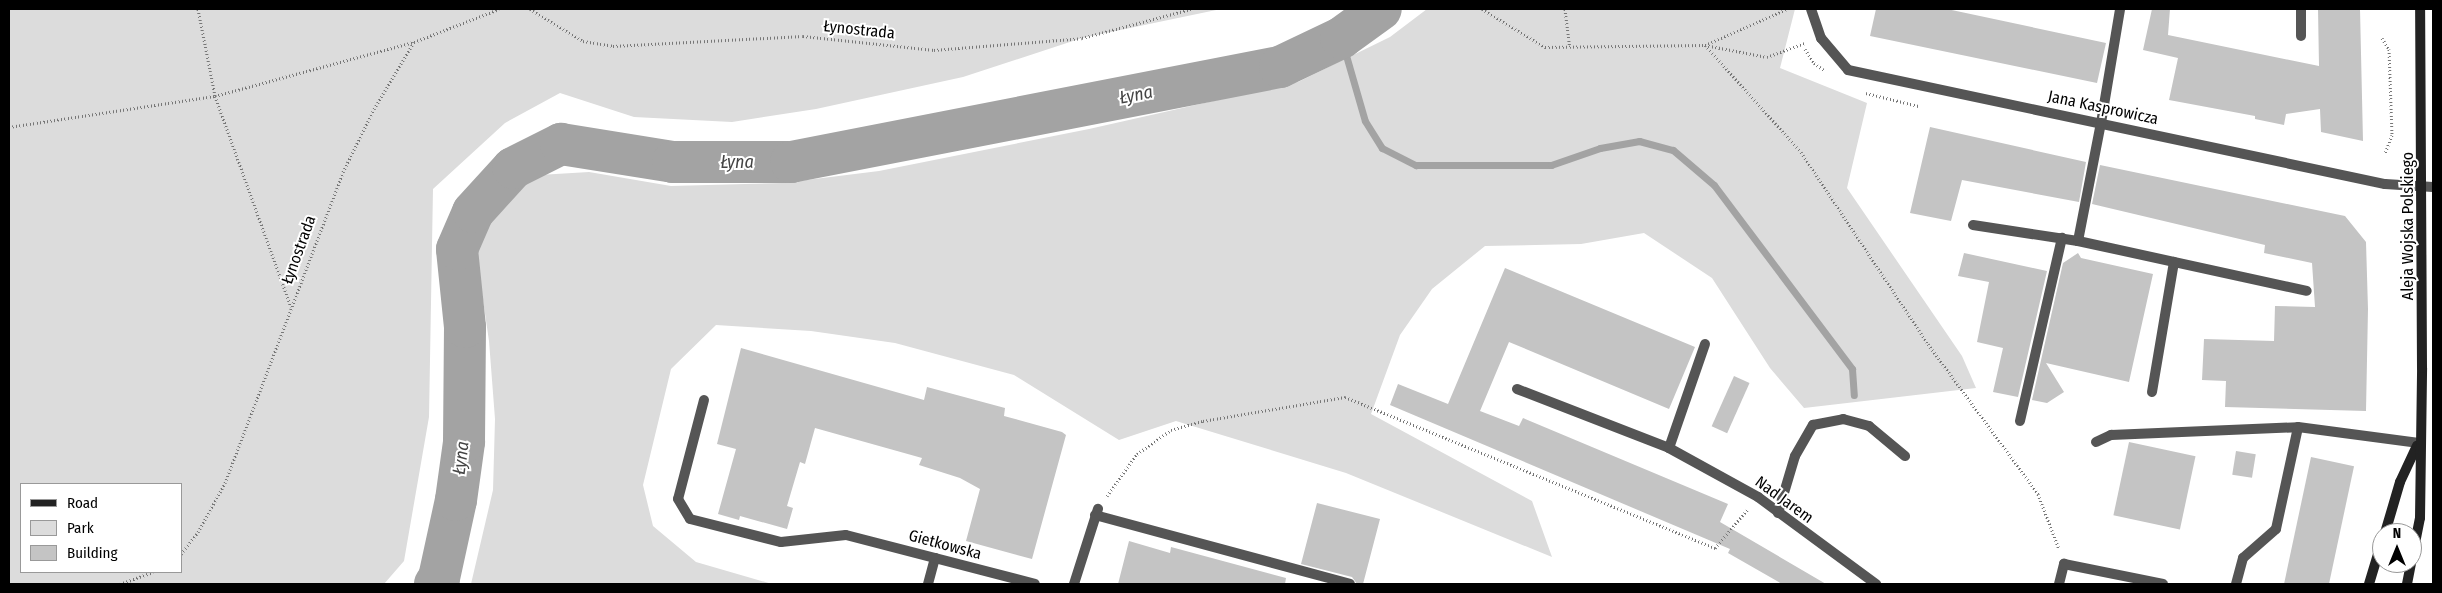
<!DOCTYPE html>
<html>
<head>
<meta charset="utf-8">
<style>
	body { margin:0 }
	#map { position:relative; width:2442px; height:593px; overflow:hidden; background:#fff; font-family:"Fira Sans Condensed",sans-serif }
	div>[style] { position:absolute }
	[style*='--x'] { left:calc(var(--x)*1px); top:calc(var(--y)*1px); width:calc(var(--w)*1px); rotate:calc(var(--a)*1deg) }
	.green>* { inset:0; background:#dcdcdc }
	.stream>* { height:7px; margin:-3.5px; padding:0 3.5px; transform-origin:3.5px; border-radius:3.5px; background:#a3a3a3 }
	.river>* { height:42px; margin:-21px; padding:0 21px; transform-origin:21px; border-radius:21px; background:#a3a3a3 }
	.building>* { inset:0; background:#c4c4c4; transform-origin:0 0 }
	.path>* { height:3px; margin-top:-1.5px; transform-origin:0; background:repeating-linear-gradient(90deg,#777 0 1px,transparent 0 3.5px) }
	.service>* { height:10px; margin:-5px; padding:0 5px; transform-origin:5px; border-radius:5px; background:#555 }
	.minor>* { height:10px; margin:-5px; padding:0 5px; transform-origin:5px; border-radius:5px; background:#555 }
	.secondary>* { height:10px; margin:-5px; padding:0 5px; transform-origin:5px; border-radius:5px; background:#222 }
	span { translate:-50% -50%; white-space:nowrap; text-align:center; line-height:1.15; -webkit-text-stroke:4px #fff; paint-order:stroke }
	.street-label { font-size:16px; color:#000 }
	.water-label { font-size:18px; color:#444; font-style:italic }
	.frame { position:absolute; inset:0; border:10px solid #000; pointer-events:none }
	.legend { position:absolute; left:20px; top:483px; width:162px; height:90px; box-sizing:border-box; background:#fff; border:1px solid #999; margin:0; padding:6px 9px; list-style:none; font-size:15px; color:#000 }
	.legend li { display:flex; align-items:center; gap:10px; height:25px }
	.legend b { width:25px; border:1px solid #999 }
	.north { position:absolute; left:2372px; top:523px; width:50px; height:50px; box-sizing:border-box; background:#fff; border:1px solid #999; border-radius:50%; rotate:0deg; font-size:14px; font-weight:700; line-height:20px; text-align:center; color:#000 }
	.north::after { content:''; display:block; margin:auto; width:18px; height:22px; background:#000; clip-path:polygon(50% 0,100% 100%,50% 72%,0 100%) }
</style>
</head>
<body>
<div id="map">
	<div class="green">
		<div style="clip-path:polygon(evenodd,9px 9px,1221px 9px,1082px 38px,963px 77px,816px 109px,732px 122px,634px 117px,560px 93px,505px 123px,433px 189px,429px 417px,404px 561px,384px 584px,9px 584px,9px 9px,21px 484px,181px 484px,181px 572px,21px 572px,21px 484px)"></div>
		<div style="clip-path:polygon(1427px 9px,1795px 9px,1780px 68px,1867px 103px,1847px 188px,1962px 356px,1976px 388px,1804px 408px,1770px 368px,1712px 278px,1644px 233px,1581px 244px,1485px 246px,1432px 289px,1400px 335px,1371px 414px,1532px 501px,1552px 557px,1346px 473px,1176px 421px,1119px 440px,1014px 375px,895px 343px,811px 331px,716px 325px,671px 369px,643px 485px,653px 526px,696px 562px,772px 584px,471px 584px,493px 490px,495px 419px,489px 341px,476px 252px,498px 199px,539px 175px,589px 172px,671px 186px,782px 183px,879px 171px,1089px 129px,1298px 82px,1390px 37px)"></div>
	</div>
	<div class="stream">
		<div style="--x:1341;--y:38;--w:86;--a:73.9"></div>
		<div style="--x:1365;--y:121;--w:32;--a:58"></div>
		<div style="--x:1382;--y:148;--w:38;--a:27"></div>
		<div style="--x:1416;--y:165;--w:135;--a:0"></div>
		<div style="--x:1551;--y:165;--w:52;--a:-19.1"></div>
		<div style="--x:1600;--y:148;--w:40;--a:-10"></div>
		<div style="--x:1639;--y:141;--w:35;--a:15"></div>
		<div style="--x:1673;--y:150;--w:54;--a:40.5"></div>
		<div style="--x:1714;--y:185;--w:230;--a:53.1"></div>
		<div style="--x:1852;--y:369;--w:26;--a:86"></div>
	</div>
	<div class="river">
		<div style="--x:435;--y:584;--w:7;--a:-56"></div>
		<div style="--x:439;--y:578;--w:80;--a:-77.7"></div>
		<div style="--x:456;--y:500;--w:59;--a:-82.1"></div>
		<div style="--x:464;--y:442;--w:115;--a:-89.5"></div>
		<div style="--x:465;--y:327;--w:78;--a:-95.9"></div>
		<div style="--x:457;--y:249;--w:40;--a:-66.6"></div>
		<div style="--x:473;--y:212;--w:59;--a:-47.7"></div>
		<div style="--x:513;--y:168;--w:54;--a:-26.6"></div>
		<div style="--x:561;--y:144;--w:113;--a:9.1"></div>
		<div style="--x:673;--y:162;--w:118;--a:0"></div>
		<div style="--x:791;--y:162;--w:498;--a:-11"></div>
		<div style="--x:1280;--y:67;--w:68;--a:-25.4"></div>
		<div style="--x:1341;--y:38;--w:49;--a:-35.9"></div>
	</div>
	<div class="building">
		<div style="clip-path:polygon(1876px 9px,1947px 9px,2106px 43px,2097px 83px,1870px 36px)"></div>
		<div style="clip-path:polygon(2152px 9px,2170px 9px,2168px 35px,2319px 66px,2318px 9px,2360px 9px,2363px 141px,2321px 132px,2320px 109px,2286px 114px,2284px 125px,2255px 119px,2255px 116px,2169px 100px,2178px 58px,2143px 50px)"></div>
		<div style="clip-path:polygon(1930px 127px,2086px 162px,2079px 202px,1962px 180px,1951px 221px,1910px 213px)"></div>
		<div style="clip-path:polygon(2100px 165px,2345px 216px,2366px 242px,2368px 309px,2366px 411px,2225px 407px,2226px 381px,2202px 380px,2204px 339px,2274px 341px,2275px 306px,2315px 307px,2312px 263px,2264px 253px,2265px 245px,2092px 204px)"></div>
		<div style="clip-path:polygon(1964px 253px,2047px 271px,2018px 397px,1993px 392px,2003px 348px,1977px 342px,1989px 282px,1958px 276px)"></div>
		<div style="clip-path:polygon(2078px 253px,2081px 258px,2153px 274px,2129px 382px,2046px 363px,2064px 392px,2047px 403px,2032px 400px,2063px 263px)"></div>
		<div style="clip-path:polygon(1505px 268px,1695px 347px,1669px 409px,1509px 342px,1480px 411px,1519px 426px,1523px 418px,1728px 504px,1720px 522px,1826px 584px,1782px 584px,1728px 553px,1730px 549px,1390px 405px,1398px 384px,1448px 404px)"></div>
		<div style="clip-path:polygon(741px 348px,924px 400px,927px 387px,1005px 408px,1004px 416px,1062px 432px,1066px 435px,1032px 559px,966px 541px,980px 489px,960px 478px,919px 465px,922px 458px,815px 428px,805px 464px,800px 462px,787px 506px,793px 508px,787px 529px,740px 516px,739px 520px,718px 514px,736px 449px,717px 444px)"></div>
		<div style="left:1734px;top:376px;width:17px;height:55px;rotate:24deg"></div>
		<div style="left:2129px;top:442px;width:68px;height:75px;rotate:12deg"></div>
		<div style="left:2236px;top:451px;width:20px;height:24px;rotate:9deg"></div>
		<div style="left:2311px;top:457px;width:44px;height:130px;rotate:12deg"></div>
		<div style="clip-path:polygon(1317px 503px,1380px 519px,1363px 584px,1357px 584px,1352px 577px,1301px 564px)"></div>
		<div style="clip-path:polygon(1129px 541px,1170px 553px,1171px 547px,1286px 578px,1285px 584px,1118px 584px)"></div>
	</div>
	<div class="path">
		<div style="--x:198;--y:9;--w:89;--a:78.9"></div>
		<div style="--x:215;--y:96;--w:224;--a:70.2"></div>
		<div style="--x:530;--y:9;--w:62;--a:31.1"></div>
		<div style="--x:583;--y:41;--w:30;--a:9"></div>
		<div style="--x:613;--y:46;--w:190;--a:-3"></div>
		<div style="--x:803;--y:36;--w:132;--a:6.1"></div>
		<div style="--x:934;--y:50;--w:148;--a:-4.6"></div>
		<div style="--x:1082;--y:38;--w:113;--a:-14.9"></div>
		<div style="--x:1482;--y:9;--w:74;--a:31.1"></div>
		<div style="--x:1545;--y:47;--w:160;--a:-0.7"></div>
		<div style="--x:1705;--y:45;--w:144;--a:48.1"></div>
		<div style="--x:1801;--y:152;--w:230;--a:56.5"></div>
		<div style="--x:1928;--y:344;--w:186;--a:53.7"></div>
		<div style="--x:2038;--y:494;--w:59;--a:69.1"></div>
		<div style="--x:1565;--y:9;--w:38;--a:83"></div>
		<div style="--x:2382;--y:38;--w:13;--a:58"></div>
		<div style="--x:2389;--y:49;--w:86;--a:88"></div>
		<div style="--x:2392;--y:135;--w:19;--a:111"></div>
		<div style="--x:1705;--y:45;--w:63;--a:11"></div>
		<div style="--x:1767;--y:57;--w:40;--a:-20.2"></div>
		<div style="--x:1705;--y:45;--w:90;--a:-23.7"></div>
		<div style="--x:1805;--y:49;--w:17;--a:57"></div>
		<div style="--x:1814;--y:63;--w:12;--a:35"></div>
		<div style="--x:1866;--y:93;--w:54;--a:14"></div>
		<div style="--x:9;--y:127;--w:208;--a:-8.6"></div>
		<div style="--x:215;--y:96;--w:206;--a:-15.2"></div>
		<div style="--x:414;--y:42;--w:91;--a:-21.2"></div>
		<div style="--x:1107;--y:496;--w:52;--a:-54.5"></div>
		<div style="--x:1137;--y:454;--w:42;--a:-35.2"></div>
		<div style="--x:1171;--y:430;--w:33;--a:-16"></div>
		<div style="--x:1203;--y:421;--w:144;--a:-9.6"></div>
		<div style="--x:1345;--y:397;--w:400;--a:22.2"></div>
		<div style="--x:1715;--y:548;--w:51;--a:-49.8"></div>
		<div style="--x:181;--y:554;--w:28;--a:-52"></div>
		<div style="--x:198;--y:532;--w:56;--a:-61.1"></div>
		<div style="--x:225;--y:483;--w:333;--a:-69.2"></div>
		<div style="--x:343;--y:172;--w:70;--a:-63.8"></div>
		<div style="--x:374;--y:109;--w:78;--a:-59.2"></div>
		<div style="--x:120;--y:584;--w:35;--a:-20"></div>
	</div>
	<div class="service">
		<div style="--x:2301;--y:9;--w:27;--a:90"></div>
		<div style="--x:1973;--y:225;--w:106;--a:8.7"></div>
		<div style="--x:2078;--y:241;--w:234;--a:12.3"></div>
		<div style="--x:2078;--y:241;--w:120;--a:-79"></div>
		<div style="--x:1517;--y:389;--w:163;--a:21.2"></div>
		<div style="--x:1669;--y:448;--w:110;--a:-70.9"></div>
		<div style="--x:2152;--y:392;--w:132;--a:-80.4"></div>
		<div style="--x:704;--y:400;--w:102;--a:104.7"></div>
		<div style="--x:678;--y:499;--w:23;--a:59"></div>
		<div style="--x:690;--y:519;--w:94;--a:14.2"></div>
		<div style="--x:781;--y:542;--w:65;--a:-6.1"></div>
		<div style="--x:2020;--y:421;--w:188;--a:-77.1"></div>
		<div style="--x:2096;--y:442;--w:17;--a:-25"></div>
		<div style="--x:2111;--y:435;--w:187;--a:-2.4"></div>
		<div style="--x:2298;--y:427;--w:122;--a:7.5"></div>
		<div style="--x:1778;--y:513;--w:59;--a:-73.4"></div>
		<div style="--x:1795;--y:456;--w:36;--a:-60"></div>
		<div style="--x:1813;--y:425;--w:31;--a:-11"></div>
		<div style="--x:1843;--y:419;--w:27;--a:15"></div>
		<div style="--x:1869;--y:426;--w:47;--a:39.8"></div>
		<div style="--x:1095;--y:515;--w:264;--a:15.1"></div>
		<div style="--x:928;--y:584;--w:27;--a:-75"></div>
		<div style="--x:1074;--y:584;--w:79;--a:-72.3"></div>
		<div style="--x:2059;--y:584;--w:21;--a:-76"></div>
		<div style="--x:2064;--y:564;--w:101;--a:11.4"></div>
		<div style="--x:2236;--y:584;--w:27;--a:-75"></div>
		<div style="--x:2243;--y:558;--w:44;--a:-41.3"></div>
		<div style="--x:2276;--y:529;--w:104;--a:-77.8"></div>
	</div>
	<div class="minor">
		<div style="--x:1811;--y:9;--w:31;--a:71"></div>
		<div style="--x:1821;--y:38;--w:42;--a:49.8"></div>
		<div style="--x:1848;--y:70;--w:549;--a:11.99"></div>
		<div style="--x:2385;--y:184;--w:48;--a:3.6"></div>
		<div style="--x:2101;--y:123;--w:116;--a:-80.5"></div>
		<div style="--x:1669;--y:448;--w:102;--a:28.8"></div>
		<div style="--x:1758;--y:497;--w:147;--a:36.4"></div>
		<div style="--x:846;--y:535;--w:195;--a:14.5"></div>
	</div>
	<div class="secondary">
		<div style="--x:2385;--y:533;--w:53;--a:-73.6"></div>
		<div style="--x:2400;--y:482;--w:40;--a:-65"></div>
		<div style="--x:2412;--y:558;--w:41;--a:-78.7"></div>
		<div style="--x:2420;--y:518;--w:150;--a:-89.2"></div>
		<div style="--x:2422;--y:368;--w:359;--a:-90.3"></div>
		<div style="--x:2369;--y:584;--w:45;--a:-73.2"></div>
		<div style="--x:2407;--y:584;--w:21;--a:-79"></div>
	</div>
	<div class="street-label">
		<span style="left:859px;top:30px;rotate:6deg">Łynostrada</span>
		<span style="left:2103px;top:108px;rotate:12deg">Jana Kasprowicza</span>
		<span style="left:2408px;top:226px;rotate:-90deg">Aleja Wojska Polskiego</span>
		<span style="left:299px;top:250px;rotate:-70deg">Łynostrada</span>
		<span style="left:1784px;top:500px;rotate:36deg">Nad Jarem</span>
		<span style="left:945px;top:545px;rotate:15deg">Gietkowska</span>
	</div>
	<div class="water-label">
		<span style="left:1136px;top:95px;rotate:-11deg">Łyna</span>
		<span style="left:737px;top:162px">Łyna</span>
		<span style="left:461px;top:458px;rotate:-83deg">Łyna</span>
	</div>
	<div class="frame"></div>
	<ul class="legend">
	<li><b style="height:6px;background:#222"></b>Road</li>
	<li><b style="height:14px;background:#dcdcdc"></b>Park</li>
	<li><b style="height:14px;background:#c4c4c4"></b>Building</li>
	</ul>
	<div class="north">N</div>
</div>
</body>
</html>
